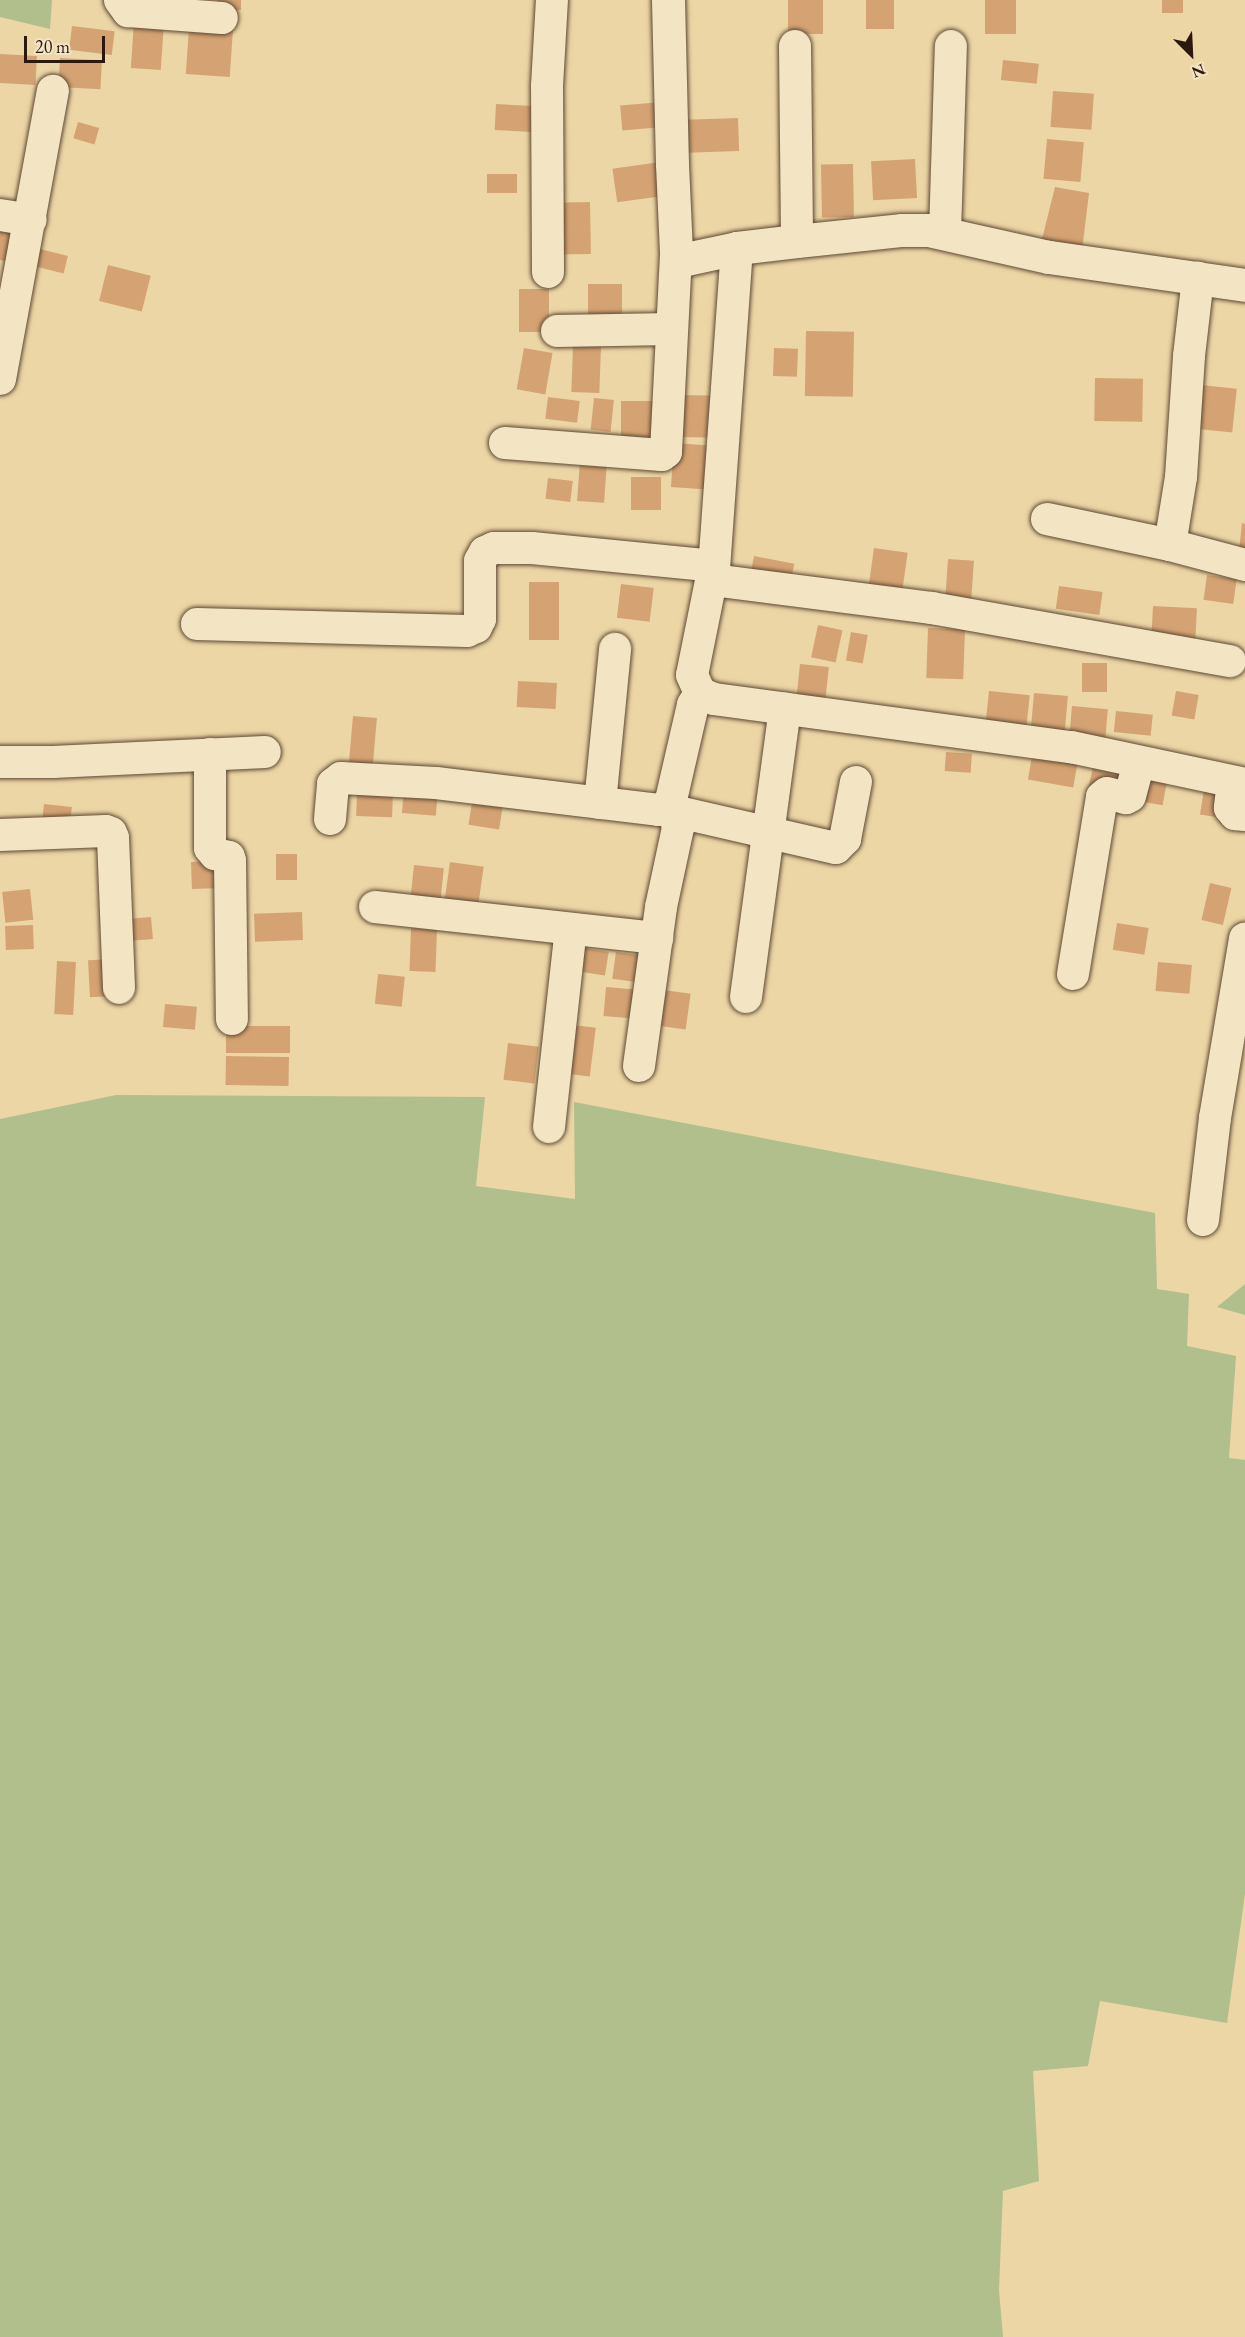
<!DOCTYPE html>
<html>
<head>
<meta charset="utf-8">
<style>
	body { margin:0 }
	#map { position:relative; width:1245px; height:2337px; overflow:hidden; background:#ecd6a5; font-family:"EB Garamond",serif }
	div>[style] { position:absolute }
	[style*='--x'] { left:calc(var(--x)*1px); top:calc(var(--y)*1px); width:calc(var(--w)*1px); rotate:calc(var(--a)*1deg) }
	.green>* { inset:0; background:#b1bf8c }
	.building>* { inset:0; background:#d5a373; transform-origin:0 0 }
	.roads { filter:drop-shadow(0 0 2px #5d4835) drop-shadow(0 0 2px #5d4835) }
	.street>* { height:32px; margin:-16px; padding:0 16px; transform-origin:16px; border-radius:16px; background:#f3e4c4 }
	.secondary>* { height:33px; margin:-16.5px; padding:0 16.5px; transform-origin:16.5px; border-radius:16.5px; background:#f3e4c4 }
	span { translate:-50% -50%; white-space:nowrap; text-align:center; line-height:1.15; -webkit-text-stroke:6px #f3e4c4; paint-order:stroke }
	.north { position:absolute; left:1161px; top:24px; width:60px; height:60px; -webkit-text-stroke:4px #f3e4c4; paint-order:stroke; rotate:156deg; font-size:16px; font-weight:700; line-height:24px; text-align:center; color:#2d1810 }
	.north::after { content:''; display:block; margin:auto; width:21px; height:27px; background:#2d1810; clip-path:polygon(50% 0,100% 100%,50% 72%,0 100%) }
	.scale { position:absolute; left:24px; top:36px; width:81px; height:27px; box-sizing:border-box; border:3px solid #2d1810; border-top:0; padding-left:8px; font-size:18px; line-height:21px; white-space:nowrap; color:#2d1810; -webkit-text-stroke:4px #f3e4c4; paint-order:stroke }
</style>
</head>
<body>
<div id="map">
	<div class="green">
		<div style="clip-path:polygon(0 0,52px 0,50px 29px,0 17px)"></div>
		<div style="clip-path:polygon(116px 1095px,485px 1097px,476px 1186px,575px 1199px,574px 1102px,1155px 1213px,1157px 1289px,1189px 1294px,1187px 1346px,1236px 1356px,1229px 1458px,1245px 1460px,1245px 1894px,1227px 2023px,1100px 2001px,1088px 2066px,1033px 2071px,1039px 2181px,1003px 2191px,999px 2290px,1003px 2337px,0 2337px,0 1119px)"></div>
		<div style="clip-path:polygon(1245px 1284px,1245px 1315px,1217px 1307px)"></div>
	</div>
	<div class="building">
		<div style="left:217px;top:0;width:24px;height:10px"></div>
		<div style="left:788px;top:0;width:35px;height:34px"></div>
		<div style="left:866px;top:0;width:28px;height:29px"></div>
		<div style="left:985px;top:0;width:31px;height:34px"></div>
		<div style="left:1162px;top:0;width:21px;height:13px"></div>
		<div style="left:134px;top:22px;width:30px;height:46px;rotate:4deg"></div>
		<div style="left:72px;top:26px;width:43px;height:24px;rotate:7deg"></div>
		<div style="left:189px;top:28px;width:44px;height:46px;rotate:4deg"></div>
		<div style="left:0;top:54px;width:37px;height:29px;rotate:3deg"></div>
		<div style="left:60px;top:58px;width:42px;height:29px;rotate:3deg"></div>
		<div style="left:1003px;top:60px;width:36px;height:20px;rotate:6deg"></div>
		<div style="left:1053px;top:91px;width:41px;height:36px;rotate:4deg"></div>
		<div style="left:661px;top:102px;width:25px;height:41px;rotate:85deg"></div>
		<div style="left:496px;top:104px;width:37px;height:26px;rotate:3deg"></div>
		<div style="left:738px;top:118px;width:33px;height:53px;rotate:88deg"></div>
		<div style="left:78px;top:122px;width:22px;height:17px;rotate:16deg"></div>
		<div style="left:1047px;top:139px;width:37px;height:40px;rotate:5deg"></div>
		<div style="left:915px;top:159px;width:39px;height:44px;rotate:87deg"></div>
		<div style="left:660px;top:162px;width:34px;height:48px;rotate:82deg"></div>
		<div style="left:853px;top:164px;width:53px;height:32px;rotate:89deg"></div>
		<div style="left:487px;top:174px;width:30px;height:19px"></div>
		<div style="clip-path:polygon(1055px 187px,1089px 193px,1082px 251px,1040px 247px)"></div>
		<div style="left:590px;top:202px;width:52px;height:36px;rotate:89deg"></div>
		<div style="clip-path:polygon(0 227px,21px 231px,15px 263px,0 260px)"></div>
		<div style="left:32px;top:247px;width:37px;height:18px;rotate:14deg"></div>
		<div style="left:108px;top:265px;width:44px;height:37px;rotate:14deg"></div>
		<div style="left:588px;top:284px;width:34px;height:43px"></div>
		<div style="left:519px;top:289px;width:30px;height:43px"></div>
		<div style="left:806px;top:331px;width:48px;height:65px;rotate:1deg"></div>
		<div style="left:573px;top:345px;width:28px;height:47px;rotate:2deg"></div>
		<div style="left:524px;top:348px;width:29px;height:42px;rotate:10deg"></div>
		<div style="left:774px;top:348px;width:24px;height:28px;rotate:2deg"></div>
		<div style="left:1095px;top:378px;width:48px;height:43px;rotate:1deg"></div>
		<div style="left:1201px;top:385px;width:36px;height:44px;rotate:6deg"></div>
		<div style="left:680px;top:395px;width:39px;height:42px;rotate:1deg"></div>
		<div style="left:548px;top:397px;width:32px;height:22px;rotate:7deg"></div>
		<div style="left:594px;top:398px;width:20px;height:32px;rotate:6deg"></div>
		<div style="left:621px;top:401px;width:42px;height:45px"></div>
		<div style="left:674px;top:443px;width:47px;height:44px;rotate:4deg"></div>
		<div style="left:580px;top:460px;width:27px;height:41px;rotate:4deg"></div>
		<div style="left:631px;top:477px;width:30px;height:33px"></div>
		<div style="left:548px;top:478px;width:25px;height:21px;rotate:7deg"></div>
		<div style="clip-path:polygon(1242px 523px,1245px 524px,1245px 561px,1238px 560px)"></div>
		<div style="left:874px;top:548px;width:34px;height:45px;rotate:8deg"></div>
		<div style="left:754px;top:556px;width:41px;height:25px;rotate:11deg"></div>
		<div style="left:948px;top:559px;width:26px;height:45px;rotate:4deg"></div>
		<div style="left:1207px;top:575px;width:30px;height:25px;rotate:8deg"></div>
		<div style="left:559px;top:582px;width:58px;height:30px;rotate:90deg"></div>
		<div style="left:621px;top:584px;width:33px;height:34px;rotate:7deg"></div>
		<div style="left:1059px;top:586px;width:44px;height:23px;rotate:8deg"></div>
		<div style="left:1153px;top:606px;width:44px;height:39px;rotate:3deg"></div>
		<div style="left:818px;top:625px;width:25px;height:33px;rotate:12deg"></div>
		<div style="left:928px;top:628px;width:37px;height:50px;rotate:2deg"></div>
		<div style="left:851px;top:632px;width:17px;height:29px;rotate:10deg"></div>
		<div style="left:1082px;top:663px;width:25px;height:29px"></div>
		<div style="left:800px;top:664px;width:29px;height:37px;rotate:6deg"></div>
		<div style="left:518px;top:681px;width:39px;height:26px;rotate:3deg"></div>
		<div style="left:989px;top:691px;width:41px;height:36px;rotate:6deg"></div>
		<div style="left:1176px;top:691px;width:23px;height:25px;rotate:10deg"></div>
		<div style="left:1034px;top:693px;width:34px;height:41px;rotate:5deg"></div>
		<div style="left:1072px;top:706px;width:36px;height:35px;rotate:5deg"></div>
		<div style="left:1116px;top:711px;width:37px;height:21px;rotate:6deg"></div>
		<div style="left:353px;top:716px;width:24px;height:53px;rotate:5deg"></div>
		<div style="left:1034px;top:745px;width:46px;height:35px;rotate:10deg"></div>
		<div style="left:946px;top:752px;width:26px;height:19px;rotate:4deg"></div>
		<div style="left:1094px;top:763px;width:36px;height:24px;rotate:13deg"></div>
		<div style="left:1141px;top:767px;width:28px;height:34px;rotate:10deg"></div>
		<div style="left:1205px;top:783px;width:19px;height:32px;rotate:9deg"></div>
		<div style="left:404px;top:789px;width:34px;height:24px;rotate:5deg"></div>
		<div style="left:357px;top:791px;width:36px;height:25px;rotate:2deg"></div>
		<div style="left:473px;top:796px;width:31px;height:29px;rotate:9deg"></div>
		<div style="left:44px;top:804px;width:28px;height:21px;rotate:6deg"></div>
		<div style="left:276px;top:854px;width:21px;height:26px"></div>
		<div style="left:220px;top:861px;width:27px;height:29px;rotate:88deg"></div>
		<div style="left:450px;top:862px;width:34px;height:47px;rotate:8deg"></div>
		<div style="left:414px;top:865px;width:30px;height:41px;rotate:6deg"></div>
		<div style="left:1210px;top:883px;width:22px;height:38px;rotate:13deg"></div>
		<div style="left:30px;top:889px;width:31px;height:28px;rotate:84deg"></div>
		<div style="left:302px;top:912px;width:28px;height:48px;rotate:88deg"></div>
		<div style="left:151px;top:917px;width:22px;height:21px;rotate:85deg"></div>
		<div style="left:1117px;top:923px;width:32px;height:27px;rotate:9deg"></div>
		<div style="left:33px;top:925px;width:24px;height:28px;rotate:88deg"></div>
		<div style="left:411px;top:928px;width:26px;height:43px;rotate:2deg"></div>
		<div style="left:584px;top:948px;width:25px;height:24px;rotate:9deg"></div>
		<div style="left:616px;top:952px;width:29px;height:27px;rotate:8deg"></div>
		<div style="left:111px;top:959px;width:37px;height:23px;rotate:87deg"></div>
		<div style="left:57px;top:961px;width:19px;height:53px;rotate:3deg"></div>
		<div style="left:1158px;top:962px;width:34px;height:29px;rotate:5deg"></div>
		<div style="left:378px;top:974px;width:27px;height:30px;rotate:6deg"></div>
		<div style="left:606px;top:987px;width:38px;height:29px;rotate:5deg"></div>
		<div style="left:656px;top:989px;width:35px;height:36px;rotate:8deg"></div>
		<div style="left:165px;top:1004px;width:32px;height:23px;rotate:5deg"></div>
		<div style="left:565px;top:1024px;width:31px;height:49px;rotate:7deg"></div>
		<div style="left:226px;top:1026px;width:64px;height:27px"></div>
		<div style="left:508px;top:1043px;width:31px;height:37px;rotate:7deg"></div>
		<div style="left:226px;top:1056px;width:63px;height:29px;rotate:1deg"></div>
	</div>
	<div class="roads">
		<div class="street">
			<div style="--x:120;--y:0;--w:14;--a:54"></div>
			<div style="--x:128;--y:11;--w:94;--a:4.3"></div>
			<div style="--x:795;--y:46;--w:195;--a:89.4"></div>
			<div style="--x:0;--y:215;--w:31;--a:9"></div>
			<div style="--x:945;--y:233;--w:187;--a:-88.2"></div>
			<div style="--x:737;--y:248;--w:319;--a:94.1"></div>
			<div style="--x:714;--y:566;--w:111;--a:101.4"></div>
			<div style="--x:692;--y:675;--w:20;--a:66"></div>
			<div style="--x:700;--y:693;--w:15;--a:23"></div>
			<div style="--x:714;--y:699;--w:360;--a:7.7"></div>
			<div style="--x:1071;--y:747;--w:178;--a:12"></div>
			<div style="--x:548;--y:272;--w:186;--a:-90.3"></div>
			<div style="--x:547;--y:86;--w:86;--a:-86.7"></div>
			<div style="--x:557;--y:331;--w:114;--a:-1"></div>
			<div style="--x:0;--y:379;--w:293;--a:-79.6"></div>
			<div style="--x:505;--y:443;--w:157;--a:4.4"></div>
			<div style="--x:662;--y:455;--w:5;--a:-37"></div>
			<div style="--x:666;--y:452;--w:200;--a:-87.1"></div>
			<div style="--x:1047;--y:519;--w:126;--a:11.9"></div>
			<div style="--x:1170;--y:545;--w:78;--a:14.9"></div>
			<div style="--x:1170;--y:545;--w:69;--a:-80.8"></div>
			<div style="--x:1181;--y:477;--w:121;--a:-86.2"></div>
			<div style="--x:1189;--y:356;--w:79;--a:-83.4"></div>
			<div style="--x:712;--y:580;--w:222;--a:7.3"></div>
			<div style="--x:932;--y:608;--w:303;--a:10.1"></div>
			<div style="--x:197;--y:624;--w:270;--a:1.5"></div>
			<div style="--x:467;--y:631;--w:10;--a:-24"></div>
			<div style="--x:476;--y:627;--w:9;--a:-63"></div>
			<div style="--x:480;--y:619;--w:58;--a:-90"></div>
			<div style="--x:480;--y:561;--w:10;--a:-61"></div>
			<div style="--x:485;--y:552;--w:10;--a:-24"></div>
			<div style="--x:494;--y:548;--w:38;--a:0"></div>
			<div style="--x:532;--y:548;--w:183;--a:5.6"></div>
			<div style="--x:210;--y:754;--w:94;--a:90"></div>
			<div style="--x:210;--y:848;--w:8;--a:50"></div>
			<div style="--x:215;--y:854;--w:14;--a:12"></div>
			<div style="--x:229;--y:857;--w:4;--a:76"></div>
			<div style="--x:230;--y:861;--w:158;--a:89.3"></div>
			<div style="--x:0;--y:762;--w:53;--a:0"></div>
			<div style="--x:53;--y:762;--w:212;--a:-2.7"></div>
			<div style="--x:1233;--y:782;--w:26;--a:97"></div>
			<div style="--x:1230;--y:808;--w:8;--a:50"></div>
			<div style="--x:1235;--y:814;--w:10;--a:6"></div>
			<div style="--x:600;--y:803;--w:155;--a:-84.4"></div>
			<div style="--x:674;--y:811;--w:166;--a:12.9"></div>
			<div style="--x:836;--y:848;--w:13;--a:-45"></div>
			<div style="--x:845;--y:839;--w:58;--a:-79.1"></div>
			<div style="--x:330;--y:819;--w:35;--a:-85"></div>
			<div style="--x:333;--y:784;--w:10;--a:-37"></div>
			<div style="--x:341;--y:778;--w:95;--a:3"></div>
			<div style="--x:436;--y:783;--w:224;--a:6.9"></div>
			<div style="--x:658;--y:810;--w:9;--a:-21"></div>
			<div style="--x:666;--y:807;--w:9;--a:-54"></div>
			<div style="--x:671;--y:800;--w:98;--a:-77"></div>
			<div style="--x:693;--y:705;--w:14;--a:-60"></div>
			<div style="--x:0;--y:835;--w:106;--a:-2.2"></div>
			<div style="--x:106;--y:831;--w:5;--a:22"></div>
			<div style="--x:111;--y:833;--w:5;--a:68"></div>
			<div style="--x:113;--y:838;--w:150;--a:87.7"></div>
			<div style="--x:375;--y:907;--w:284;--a:6.3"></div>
			<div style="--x:1073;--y:974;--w:179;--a:-80.7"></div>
			<div style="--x:1102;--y:797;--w:6;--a:-39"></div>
			<div style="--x:1107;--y:793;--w:20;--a:15"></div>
			<div style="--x:1126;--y:798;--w:4;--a:-27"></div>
			<div style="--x:1130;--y:796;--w:35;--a:-75"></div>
			<div style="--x:746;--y:997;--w:291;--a:-82.3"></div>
			<div style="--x:639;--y:1066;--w:161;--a:-82.1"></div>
			<div style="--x:661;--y:907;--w:81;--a:-77.9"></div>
			<div style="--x:678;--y:828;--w:17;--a:-103"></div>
			<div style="--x:674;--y:811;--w:9;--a:-122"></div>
			<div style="--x:549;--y:1127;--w:199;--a:-83.7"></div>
			<div style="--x:1203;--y:1220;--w:103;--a:-83.3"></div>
			<div style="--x:1215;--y:1118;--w:182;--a:-80.5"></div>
		</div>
		<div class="secondary">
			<div style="--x:668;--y:0;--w:164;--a:88.6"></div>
			<div style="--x:672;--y:164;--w:88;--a:87.4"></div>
			<div style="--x:676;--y:252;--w:7;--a:63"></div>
			<div style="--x:679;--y:258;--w:7;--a:8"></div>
			<div style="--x:686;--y:259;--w:52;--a:-12.2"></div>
			<div style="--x:737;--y:248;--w:60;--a:-6.7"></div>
			<div style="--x:797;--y:241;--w:106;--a:-6"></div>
			<div style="--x:902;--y:230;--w:26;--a:0"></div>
			<div style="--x:928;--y:230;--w:124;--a:12.6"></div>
			<div style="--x:1049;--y:257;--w:198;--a:8.1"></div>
		</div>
	</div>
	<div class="north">N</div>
	<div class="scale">20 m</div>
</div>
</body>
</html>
